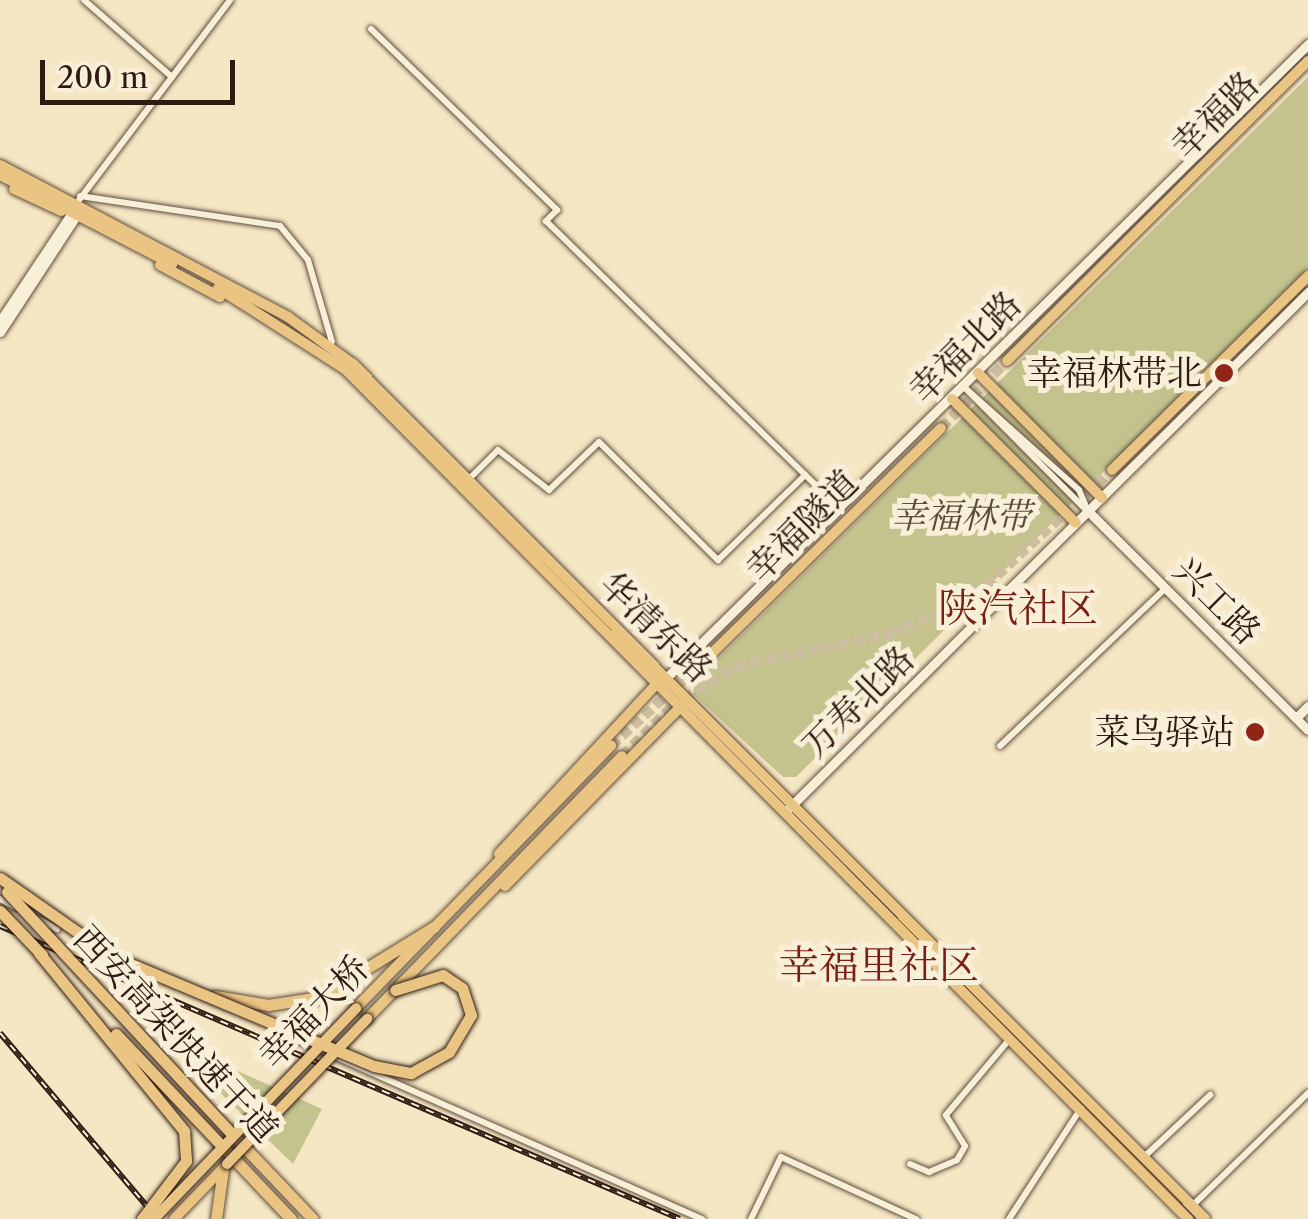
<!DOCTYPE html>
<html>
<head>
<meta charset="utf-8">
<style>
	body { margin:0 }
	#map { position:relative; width:1308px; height:1219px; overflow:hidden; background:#f5e7c3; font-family:"Libre Caslon Text","Noto Serif SC",serif }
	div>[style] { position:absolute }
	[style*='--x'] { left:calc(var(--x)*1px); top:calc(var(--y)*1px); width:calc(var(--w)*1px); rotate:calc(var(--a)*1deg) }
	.green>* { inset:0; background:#c4c38e }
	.primary-tunnel>* { height:10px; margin-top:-5px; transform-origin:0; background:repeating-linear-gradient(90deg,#cebea0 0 10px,transparent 0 15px) }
	.roads { filter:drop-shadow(0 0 2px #614e3f) drop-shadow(0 0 2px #614e3f) }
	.street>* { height:6px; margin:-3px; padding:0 3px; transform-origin:3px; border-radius:3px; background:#f8efd8 }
	.secondary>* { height:9px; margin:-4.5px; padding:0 4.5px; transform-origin:4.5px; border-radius:4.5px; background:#f8efd8 }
	.primary>* { height:10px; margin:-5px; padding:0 5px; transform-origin:5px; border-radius:5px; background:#eac482 }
	.highway>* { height:11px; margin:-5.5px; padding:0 5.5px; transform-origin:5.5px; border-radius:5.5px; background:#eac482 }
	.rail>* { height:6px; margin-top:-3px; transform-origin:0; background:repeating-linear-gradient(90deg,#f8efd8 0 8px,#301b13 0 16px); box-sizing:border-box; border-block:2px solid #301b13 }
	.bridges { filter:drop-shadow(0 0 2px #301b13) drop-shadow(0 0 2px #301b13) }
	.primary-bridge>* { height:10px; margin:-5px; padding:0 5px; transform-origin:5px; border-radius:5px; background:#eac482 }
	.highway-bridge>* { height:11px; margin:-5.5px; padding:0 5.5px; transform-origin:5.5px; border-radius:5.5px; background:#eac482 }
	.dots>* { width:28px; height:28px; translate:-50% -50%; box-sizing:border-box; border:5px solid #f8efd8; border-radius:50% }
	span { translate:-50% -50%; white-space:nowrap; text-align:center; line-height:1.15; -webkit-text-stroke:10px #f8efd8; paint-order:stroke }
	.street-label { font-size:35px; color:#301b13 }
	.poi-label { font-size:35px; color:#301b13 }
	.right { translate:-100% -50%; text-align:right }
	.park-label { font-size:35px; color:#5c4d38; font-style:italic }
	.quarter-label { font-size:40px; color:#7a1f14 }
	.scale { position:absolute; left:40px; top:60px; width:195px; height:45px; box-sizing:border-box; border:5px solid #301b13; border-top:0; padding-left:12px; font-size:30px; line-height:35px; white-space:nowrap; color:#301b13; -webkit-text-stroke:8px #f8efd8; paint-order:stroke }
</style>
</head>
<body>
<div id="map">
	<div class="green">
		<div style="clip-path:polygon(1308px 77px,1308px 269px,796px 777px,783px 777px,693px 694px,696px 680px)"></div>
		<div style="clip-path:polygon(220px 1063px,322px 1109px,293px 1164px,204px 1077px)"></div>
	</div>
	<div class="primary-tunnel">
		<div style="--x:941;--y:428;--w:94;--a:-45.4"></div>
		<div style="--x:611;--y:746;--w:123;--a:-42.4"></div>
		<div style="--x:622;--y:756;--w:69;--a:-45"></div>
		<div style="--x:671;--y:707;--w:78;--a:-31.8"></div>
		<div style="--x:737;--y:666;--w:157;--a:-11.7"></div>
		<div style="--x:891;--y:634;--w:92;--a:-24.3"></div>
		<div style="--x:975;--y:596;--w:186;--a:-42.6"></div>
	</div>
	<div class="roads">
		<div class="street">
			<div style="--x:84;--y:0;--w:117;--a:41.2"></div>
			<div style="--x:371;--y:29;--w:260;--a:44.2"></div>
			<div style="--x:557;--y:210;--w:16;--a:135"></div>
			<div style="--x:546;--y:221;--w:412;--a:44.4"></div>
			<div style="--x:80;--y:196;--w:202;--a:8.5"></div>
			<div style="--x:280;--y:226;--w:44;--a:50.5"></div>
			<div style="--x:308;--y:260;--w:85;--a:73.7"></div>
			<div style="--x:79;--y:200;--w:251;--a:-52.9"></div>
			<div style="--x:964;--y:387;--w:154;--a:41.8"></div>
			<div style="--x:1079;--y:490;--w:23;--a:67"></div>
			<div style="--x:965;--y:388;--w:170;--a:45.2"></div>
			<div style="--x:468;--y:480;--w:42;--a:-45"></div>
			<div style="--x:498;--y:450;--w:65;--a:38.1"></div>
			<div style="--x:549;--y:490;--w:69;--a:-43.8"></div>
			<div style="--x:599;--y:442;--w:168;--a:44.8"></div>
			<div style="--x:718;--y:560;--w:122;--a:-44.3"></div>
			<div style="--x:1000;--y:746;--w:228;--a:-43.6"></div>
			<div style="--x:0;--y:899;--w:19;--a:28"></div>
			<div style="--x:36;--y:918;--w:24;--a:28"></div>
			<div style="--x:280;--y:1032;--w:462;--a:23.9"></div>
			<div style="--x:1144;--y:1157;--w:91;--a:-43.2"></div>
			<div style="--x:910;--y:1164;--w:21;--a:23"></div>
			<div style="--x:929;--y:1172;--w:30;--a:-23"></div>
			<div style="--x:957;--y:1160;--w:16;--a:-60"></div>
			<div style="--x:965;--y:1146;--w:36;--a:-122"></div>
			<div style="--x:946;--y:1115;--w:98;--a:-50"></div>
			<div style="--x:1193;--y:1205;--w:161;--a:-44.2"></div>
			<div style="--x:751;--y:1219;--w:69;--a:-64.2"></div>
			<div style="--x:781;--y:1157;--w:149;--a:24.7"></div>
			<div style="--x:1009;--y:1219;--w:132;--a:-57"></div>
		</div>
		<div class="secondary">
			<div style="--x:0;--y:321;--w:136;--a:-56.4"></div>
			<div style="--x:0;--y:332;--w:142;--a:-56.8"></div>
			<div style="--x:1088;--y:511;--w:310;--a:44.9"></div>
			<div style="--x:663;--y:681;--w:907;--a:-44.64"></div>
			<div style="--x:1296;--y:718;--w:17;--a:-45"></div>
			<div style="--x:787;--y:810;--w:735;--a:-44.83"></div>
		</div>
		<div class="primary">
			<div style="--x:0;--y:165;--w:326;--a:27.8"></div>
			<div style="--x:288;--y:317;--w:80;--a:35.9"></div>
			<div style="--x:353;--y:364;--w:1207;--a:45.1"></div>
			<div style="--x:0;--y:175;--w:194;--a:27.4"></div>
			<div style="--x:14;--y:189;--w:52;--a:25.1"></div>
			<div style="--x:160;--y:265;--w:68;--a:28.1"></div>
			<div style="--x:218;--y:288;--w:152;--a:32.6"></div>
			<div style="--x:346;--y:370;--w:1196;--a:45.24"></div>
			<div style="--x:1007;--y:361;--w:425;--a:-44.9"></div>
			<div style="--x:978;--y:373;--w:176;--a:45.2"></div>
			<div style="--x:952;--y:399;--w:175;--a:45"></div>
			<div style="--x:1112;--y:470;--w:276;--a:-44.7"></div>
			<div style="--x:702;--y:663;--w:335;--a:-44.5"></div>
			<div style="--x:499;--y:854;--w:234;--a:-47.2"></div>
			<div style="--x:505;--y:886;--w:257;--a:-45.6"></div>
			<div style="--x:356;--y:1008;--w:366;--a:-45.8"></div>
			<div style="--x:367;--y:1019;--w:366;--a:-45.9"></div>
			<div style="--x:174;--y:1219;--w:74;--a:-46.1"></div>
		</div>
		<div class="highway">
			<div style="--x:215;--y:996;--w:54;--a:9.6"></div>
			<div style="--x:268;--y:1005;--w:53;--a:-8.7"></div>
			<div style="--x:320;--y:997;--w:134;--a:-31.6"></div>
			<div style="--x:232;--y:1134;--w:117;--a:46.4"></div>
			<div style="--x:221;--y:1145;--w:102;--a:46.6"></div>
			<div style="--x:216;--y:1219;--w:50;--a:-82"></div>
		</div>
	</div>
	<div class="rail">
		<div style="--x:0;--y:926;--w:740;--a:23.31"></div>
		<div style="--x:0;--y:1033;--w:244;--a:49.7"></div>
	</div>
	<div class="bridges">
		<div class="primary-bridge">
			<div style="--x:227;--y:1164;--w:202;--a:-46"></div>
			<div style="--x:154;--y:1219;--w:292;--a:-46.2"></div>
		</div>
		<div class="highway-bridge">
			<div style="--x:0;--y:878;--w:136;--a:34.9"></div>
			<div style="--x:112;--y:956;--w:284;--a:22.8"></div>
			<div style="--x:374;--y:1066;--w:38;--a:11"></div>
			<div style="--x:411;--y:1073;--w:43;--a:-28.9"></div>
			<div style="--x:449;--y:1052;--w:43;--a:-59.3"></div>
			<div style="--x:471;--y:1015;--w:28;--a:-108"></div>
			<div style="--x:462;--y:988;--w:23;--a:-146"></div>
			<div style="--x:443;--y:975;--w:50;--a:162.6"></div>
			<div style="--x:7;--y:892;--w:330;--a:47.1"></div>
			<div style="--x:0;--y:911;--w:61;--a:46.3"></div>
			<div style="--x:39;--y:953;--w:230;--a:50.8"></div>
			<div style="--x:184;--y:1131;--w:30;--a:86"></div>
			<div style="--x:186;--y:1161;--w:73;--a:127.2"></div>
			<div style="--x:116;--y:1034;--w:153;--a:46.6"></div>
		</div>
	</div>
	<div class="dots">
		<div style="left:1224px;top:373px;background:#8f2418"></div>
		<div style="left:1255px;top:732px;background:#8f2418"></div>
	</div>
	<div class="street-label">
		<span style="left:1215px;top:115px;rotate:-45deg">幸福路</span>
		<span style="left:965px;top:347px;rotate:-45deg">幸福北路</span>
		<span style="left:802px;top:526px;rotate:-45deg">幸福隧道</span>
		<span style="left:1217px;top:601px;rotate:45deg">兴工路</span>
		<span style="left:656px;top:627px;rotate:44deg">华清东路</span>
		<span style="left:858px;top:702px;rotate:-45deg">万寿北路</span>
		<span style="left:314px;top:1012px;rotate:-46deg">幸福大桥</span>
		<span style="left:176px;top:1034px;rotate:47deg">西安高架快速干道</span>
	</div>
	<div class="poi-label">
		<span class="right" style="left:1202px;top:373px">幸福林带北</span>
		<span class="right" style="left:1235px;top:732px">菜鸟驿站</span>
	</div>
	<div class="park-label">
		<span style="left:961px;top:516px">幸福林带</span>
	</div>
	<div class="quarter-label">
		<span style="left:1018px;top:608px">陕汽社区</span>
		<span style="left:879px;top:965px">幸福里社区</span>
	</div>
	<div class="scale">200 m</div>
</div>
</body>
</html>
